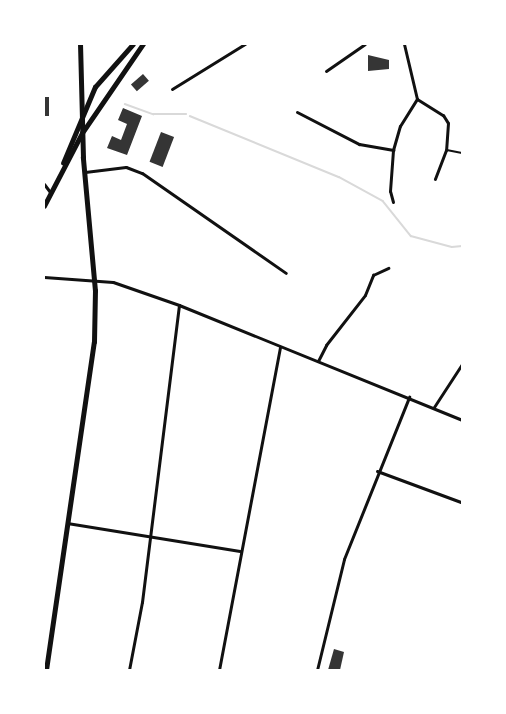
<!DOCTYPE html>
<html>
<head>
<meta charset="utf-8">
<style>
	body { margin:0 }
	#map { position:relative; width:506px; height:714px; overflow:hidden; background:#fff; font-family:Barlow,sans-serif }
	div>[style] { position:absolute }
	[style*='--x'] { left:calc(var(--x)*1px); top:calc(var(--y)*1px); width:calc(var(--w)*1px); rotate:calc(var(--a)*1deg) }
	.stream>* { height:1.5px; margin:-0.75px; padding:0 0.75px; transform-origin:0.75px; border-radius:0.75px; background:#d9d9d9 }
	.building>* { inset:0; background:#353535; transform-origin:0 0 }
	.service>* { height:1.5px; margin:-0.75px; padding:0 0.75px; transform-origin:0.75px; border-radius:0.75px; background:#111 }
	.minor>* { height:3px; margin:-1.5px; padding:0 1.5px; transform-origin:1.5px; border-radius:1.5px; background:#111 }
	.secondary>* { height:4.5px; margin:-2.25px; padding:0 2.25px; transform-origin:2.25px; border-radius:2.25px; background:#111 }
	.primary>* { height:4.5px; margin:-2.25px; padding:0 2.25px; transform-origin:2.25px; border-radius:2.25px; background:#111 }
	span { translate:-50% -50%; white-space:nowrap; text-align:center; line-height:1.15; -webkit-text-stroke:4.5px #fff; paint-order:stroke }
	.frame { position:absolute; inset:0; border:45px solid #fff; pointer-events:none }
</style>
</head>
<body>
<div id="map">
	<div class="stream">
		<div style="--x:125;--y:104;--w:30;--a:20"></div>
		<div style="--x:153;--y:114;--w:33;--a:0"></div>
		<div style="--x:190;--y:116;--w:161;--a:22.3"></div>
		<div style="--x:339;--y:177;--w:50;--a:28.6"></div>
		<div style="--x:383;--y:201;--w:45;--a:51.3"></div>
		<div style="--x:411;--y:236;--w:42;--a:15"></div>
		<div style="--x:452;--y:247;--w:10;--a:-6"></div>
	</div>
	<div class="building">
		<div style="clip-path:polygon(368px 55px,389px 60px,389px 69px,368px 71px)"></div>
		<div style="left:143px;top:74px;width:9px;height:16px;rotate:49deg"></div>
		<div style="left:44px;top:97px;width:5px;height:19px"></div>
		<div style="clip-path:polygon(123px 108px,142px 116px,127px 155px,107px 148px,112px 136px,121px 140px,127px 124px,118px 120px)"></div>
		<div style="left:161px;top:132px;width:14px;height:32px;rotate:21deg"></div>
		<div style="clip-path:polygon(334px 649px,344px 652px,340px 670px,328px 670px)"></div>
	</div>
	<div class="service">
		<div style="--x:447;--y:150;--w:15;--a:11"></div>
	</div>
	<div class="minor">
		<div style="--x:326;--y:71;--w:47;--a:-34.7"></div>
		<div style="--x:172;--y:89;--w:86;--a:-31.7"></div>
		<div style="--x:417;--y:99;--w:31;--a:32"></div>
		<div style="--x:443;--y:115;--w:9;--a:58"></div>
		<div style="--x:448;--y:123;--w:27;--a:94"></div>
		<div style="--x:446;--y:150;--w:31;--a:111"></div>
		<div style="--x:297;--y:112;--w:70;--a:27.3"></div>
		<div style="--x:359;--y:144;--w:35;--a:10"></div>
		<div style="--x:85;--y:172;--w:41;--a:-7"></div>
		<div style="--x:126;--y:167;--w:17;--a:21"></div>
		<div style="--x:142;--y:173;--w:175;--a:34.8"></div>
		<div style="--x:44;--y:184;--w:10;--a:53"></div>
		<div style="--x:393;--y:202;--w:11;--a:-105"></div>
		<div style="--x:390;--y:191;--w:41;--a:-85.8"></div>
		<div style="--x:393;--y:150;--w:25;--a:-74"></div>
		<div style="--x:400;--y:126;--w:32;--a:-58"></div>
		<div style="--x:417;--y:99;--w:57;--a:-103.3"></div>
		<div style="--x:44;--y:277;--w:69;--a:4.1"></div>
		<div style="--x:113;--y:282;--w:70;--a:19.2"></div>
		<div style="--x:179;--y:305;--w:305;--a:22.1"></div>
		<div style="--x:318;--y:361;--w:18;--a:-63"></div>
		<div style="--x:326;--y:345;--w:63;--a:-52"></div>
		<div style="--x:365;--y:295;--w:22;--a:-68"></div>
		<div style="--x:373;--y:275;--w:17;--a:-25"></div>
		<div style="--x:434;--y:407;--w:51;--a:-56.9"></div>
		<div style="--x:377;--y:471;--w:90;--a:20.3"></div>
		<div style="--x:67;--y:523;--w:175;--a:9.2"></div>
		<div style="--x:129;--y:670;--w:69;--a:-79.2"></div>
		<div style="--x:142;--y:602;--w:299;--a:-82.9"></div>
		<div style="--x:219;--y:670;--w:329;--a:-79.3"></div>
		<div style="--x:317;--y:670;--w:114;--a:-76.3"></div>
		<div style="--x:344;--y:559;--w:175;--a:-68.1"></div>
	</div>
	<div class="secondary">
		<div style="--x:46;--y:670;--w:331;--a:-81.7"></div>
		<div style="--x:94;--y:342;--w:51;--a:-88.9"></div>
		<div style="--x:95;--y:291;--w:134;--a:-95.2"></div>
		<div style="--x:83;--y:158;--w:114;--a:-91.5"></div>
	</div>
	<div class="primary">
		<div style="--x:63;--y:163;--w:82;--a:-67.2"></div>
		<div style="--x:95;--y:87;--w:57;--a:-48.5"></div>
		<div style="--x:44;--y:206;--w:82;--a:-62.5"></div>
		<div style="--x:82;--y:133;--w:108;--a:-55.6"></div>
	</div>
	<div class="frame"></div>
</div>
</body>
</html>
